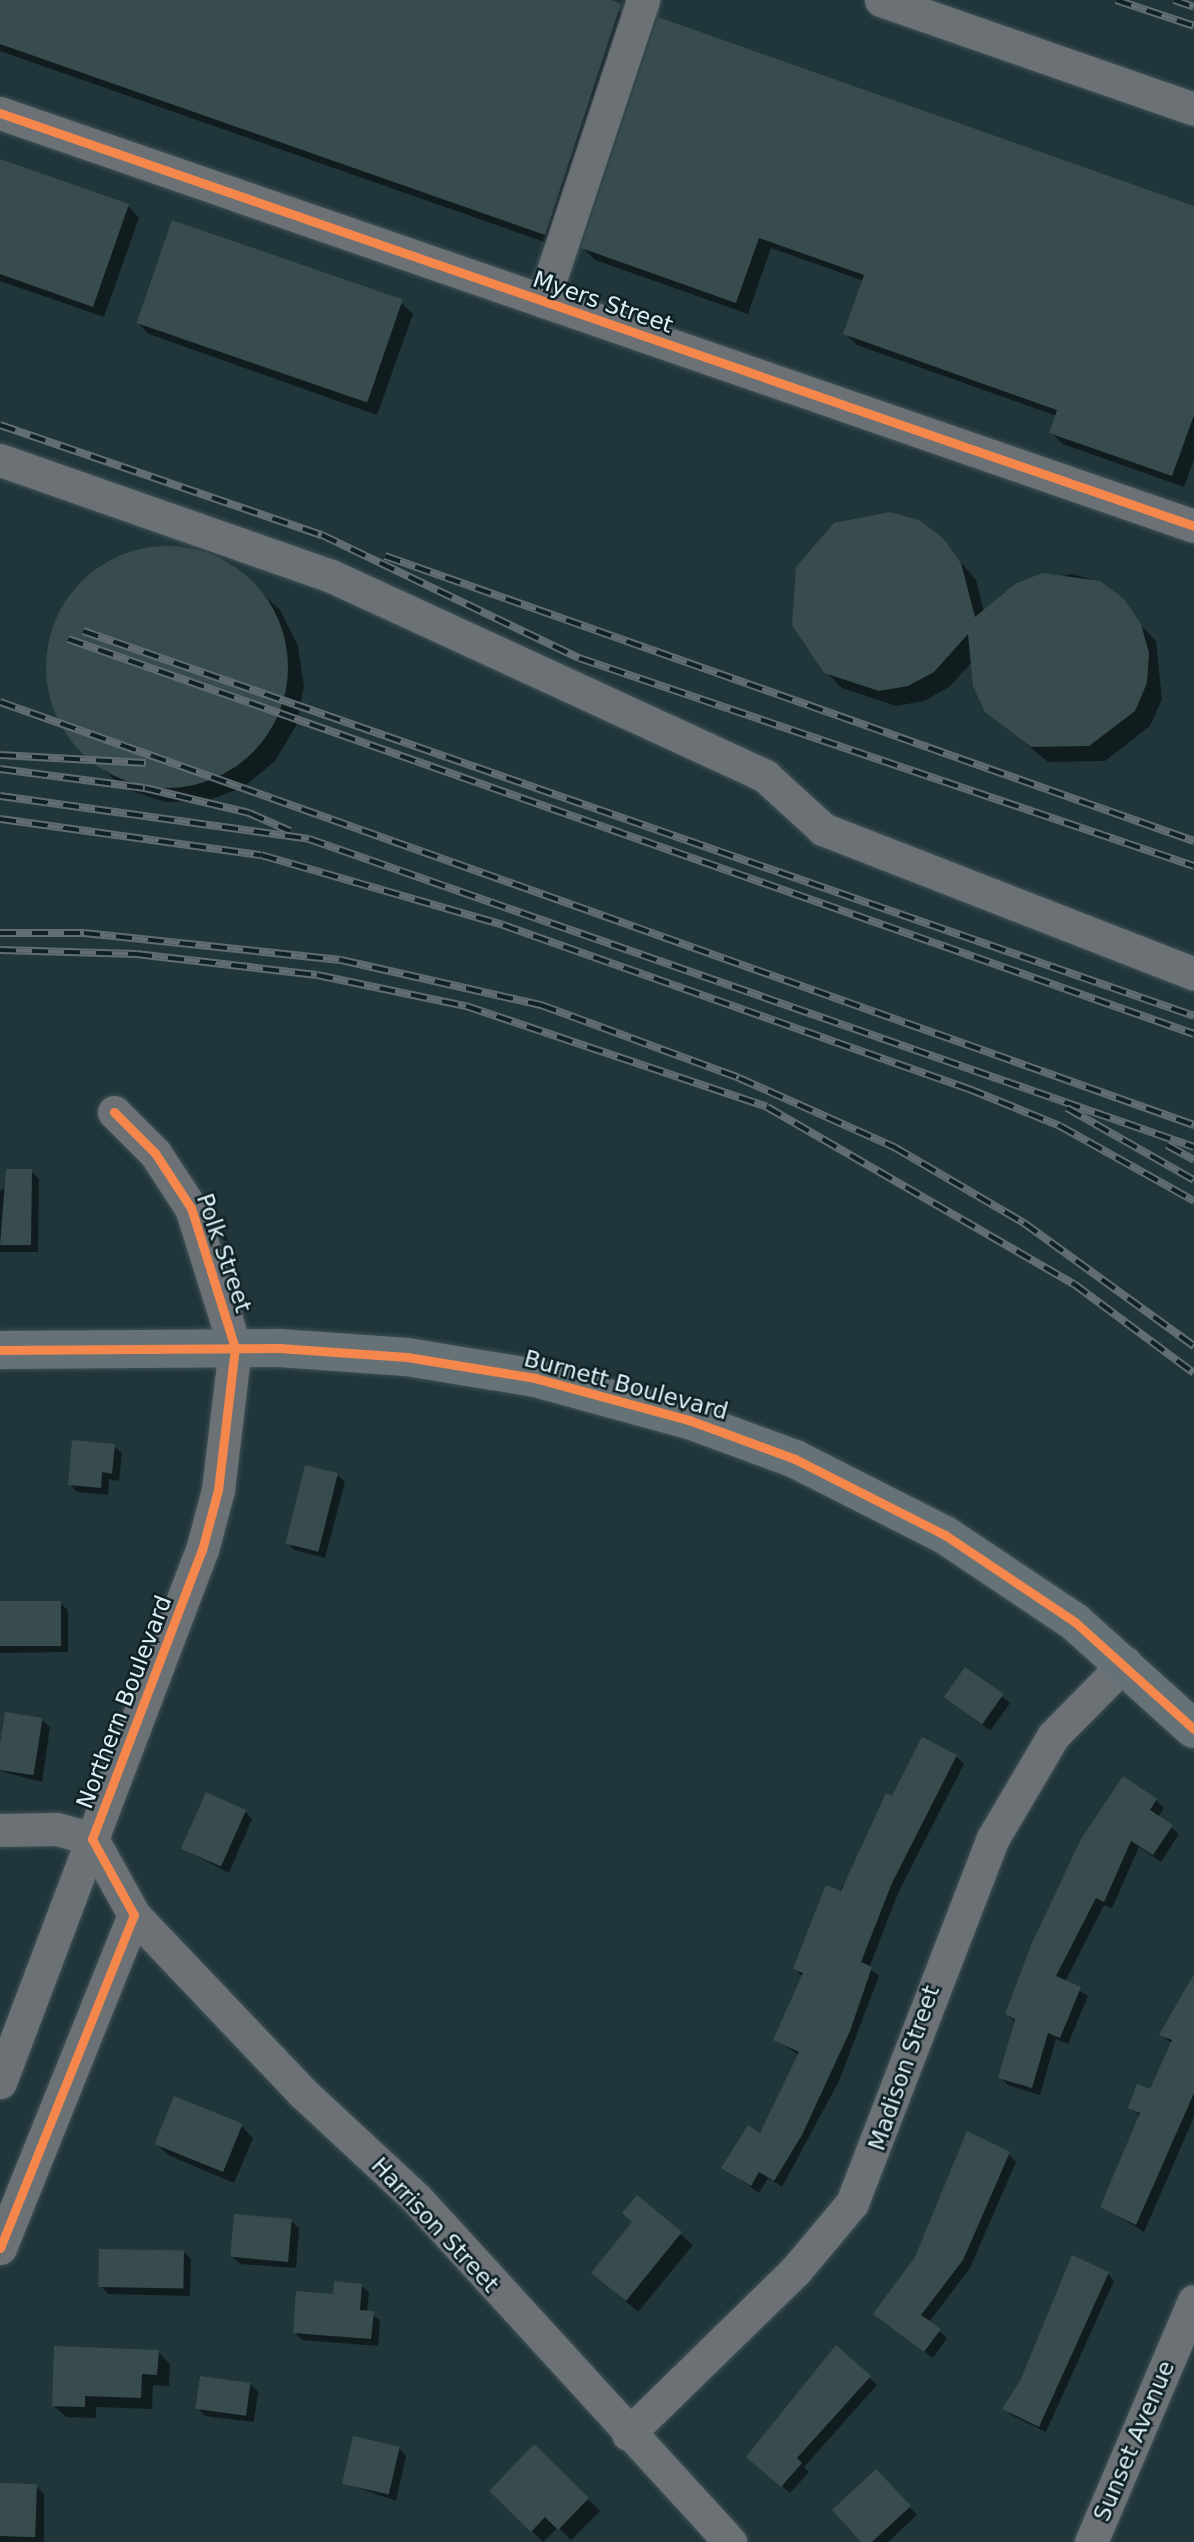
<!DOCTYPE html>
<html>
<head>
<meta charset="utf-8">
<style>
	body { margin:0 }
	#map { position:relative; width:1194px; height:2542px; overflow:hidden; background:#20363b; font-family:"DejaVu Sans",sans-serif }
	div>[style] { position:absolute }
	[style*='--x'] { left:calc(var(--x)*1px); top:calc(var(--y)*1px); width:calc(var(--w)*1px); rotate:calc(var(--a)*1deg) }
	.shadow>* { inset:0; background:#0007; transform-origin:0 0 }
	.building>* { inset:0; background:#384c4d; transform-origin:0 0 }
	.round { border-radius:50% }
	.roads { filter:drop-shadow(0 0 2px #405257) drop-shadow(0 0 2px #405257) }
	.minor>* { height:33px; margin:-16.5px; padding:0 16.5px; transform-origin:16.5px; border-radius:16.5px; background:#6b7175 }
	.major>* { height:38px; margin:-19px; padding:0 19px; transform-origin:19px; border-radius:19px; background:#667276 }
	.rail>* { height:8px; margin-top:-4px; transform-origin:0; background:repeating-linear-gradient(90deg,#102126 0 16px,#616d71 0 32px); box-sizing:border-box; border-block:2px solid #616d71 }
	.cycleway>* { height:9px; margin:-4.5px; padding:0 4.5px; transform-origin:4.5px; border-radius:4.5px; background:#f5874c }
	span { translate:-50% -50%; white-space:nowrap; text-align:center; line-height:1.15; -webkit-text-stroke:5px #102126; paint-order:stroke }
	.street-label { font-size:23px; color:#dbf0f7 }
</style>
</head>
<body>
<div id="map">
	<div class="shadow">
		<div style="clip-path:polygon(0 0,601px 0,632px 19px,556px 246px,0 51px)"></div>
		<div style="clip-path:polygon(0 161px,128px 206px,139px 218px,104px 317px,0 281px)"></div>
		<div style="clip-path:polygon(1194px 208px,1194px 459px,1184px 487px,1063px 444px,1051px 432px,1057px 416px,857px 345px,845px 333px,864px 281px,771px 248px,748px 314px,595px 260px,583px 248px)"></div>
		<div style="clip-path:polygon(401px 303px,413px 314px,377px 415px,149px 334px,137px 322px)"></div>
		<div style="clip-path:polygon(835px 525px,942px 540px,976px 580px,984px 612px,1015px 586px,1072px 574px,1099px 582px,1156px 641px,1162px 699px,1150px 726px,1105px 761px,1048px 762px,987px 711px,973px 661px,949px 687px,924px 701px,896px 706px,842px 688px,826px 672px,797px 568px)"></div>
		<div style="clip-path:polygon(156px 547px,191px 549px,233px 566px,280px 610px,298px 646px,304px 686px,296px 726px,275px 761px,244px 787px,206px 801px,165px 802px,126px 789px,80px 750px,59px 718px,48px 681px,50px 643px,63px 607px,87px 577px,119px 557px)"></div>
		<div style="clip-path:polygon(31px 1171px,39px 1179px,38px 1252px,0 1252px,0 1191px)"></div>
		<div style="clip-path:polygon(114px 1446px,122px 1454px,119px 1481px,109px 1479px,108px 1495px,77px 1492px,70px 1484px)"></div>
		<div style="clip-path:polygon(337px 1475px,345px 1482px,325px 1558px,294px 1550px,287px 1542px)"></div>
		<div style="clip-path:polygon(0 1603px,60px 1603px,68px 1610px,68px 1652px,0 1653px)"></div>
		<div style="left:965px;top:1670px;width:56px;height:34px;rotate:36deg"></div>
		<div style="clip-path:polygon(7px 1714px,42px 1720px,50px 1727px,42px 1782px,0 1771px)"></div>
		<div style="clip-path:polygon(956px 1756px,964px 1764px,899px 1891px,869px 1968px,879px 1976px,839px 2081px,782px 2187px,768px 2178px,759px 2193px,724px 2168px,761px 2135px,799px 2055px,776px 2040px,803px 1977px,795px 1969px,893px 1798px)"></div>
		<div style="clip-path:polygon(1156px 1800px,1164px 1808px,1158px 1817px,1179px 1834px,1161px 1862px,1139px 1847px,1112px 1908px,1104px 1905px,1065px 1982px,1088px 1996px,1068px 2044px,1056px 2039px,1040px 2095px,1008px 2085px,1000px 2077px,1014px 2021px,1007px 2014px)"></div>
		<div style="clip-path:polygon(245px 1811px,252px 1819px,229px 1873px,183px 1849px)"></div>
		<div style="clip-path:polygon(1194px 1974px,1194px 2117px,1144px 2232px,1102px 2206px,1140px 2116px,1130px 2107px,1151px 2092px,1173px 2044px,1161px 2035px)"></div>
		<div style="clip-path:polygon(241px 2126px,253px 2138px,234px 2183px,168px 2155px,156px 2143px)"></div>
		<div style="clip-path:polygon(1009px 2154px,1016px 2162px,970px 2268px,929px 2322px,947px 2338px,933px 2358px,883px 2321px)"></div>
		<div style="clip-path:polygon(637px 2197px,693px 2245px,638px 2312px,593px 2273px,634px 2223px)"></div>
		<div style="clip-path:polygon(291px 2221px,299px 2228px,296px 2268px,240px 2264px,232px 2256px)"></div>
		<div style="clip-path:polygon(183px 2251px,191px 2259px,190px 2296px,108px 2294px,101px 2286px)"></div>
		<div style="clip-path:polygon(1108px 2274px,1114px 2281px,1046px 2432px,1011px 2415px,1004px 2408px)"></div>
		<div style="clip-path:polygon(361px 2285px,369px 2293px,367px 2312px,380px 2320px,378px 2346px,302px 2340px,294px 2332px,335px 2296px)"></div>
		<div style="clip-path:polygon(837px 2348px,877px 2385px,804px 2467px,809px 2472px,790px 2493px,756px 2464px)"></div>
		<div style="clip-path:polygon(158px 2352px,170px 2364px,169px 2386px,153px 2385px,152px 2409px,96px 2407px,96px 2418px,66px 2417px,54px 2406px)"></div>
		<div style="clip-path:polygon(250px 2384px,258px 2392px,254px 2422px,205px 2416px,198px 2408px)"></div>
		<div style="clip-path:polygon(535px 2446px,600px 2511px,571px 2540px,558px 2527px,543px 2542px,491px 2491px)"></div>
		<div style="clip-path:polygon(399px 2448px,406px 2456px,396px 2501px,344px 2483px)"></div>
		<div style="clip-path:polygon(876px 2471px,917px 2515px,888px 2542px,864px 2542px)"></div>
		<div style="clip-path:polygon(0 2485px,36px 2486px,44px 2494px,44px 2542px,0 2542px)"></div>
	</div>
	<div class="building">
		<div style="clip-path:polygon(0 0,611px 0,621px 4px,545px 235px,0 44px)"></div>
		<div style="clip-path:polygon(658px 17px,1194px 206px,1194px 415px,1172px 476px,1049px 433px,1057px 410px,843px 334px,864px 275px,759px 238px,736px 303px,581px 248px)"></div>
		<div style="clip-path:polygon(0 159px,129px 204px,93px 307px,0 274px)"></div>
		<div style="left:172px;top:220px;width:244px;height:109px;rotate:19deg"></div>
		<div style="clip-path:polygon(890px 512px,919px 520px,943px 538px,961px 563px,975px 617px,1015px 584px,1042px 573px,1100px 581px,1124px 599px,1141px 624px,1149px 653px,1147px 683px,1135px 711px,1089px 746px,1031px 747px,985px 712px,973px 686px,968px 634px,934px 672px,908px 686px,879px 691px,824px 673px,792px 625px,796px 567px,834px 523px)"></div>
		<div class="round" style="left:46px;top:546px;width:242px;height:242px"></div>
		<div style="clip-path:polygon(6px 1169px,32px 1169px,31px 1245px,0 1245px)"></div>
		<div style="clip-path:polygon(72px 1440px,115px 1444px,112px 1474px,102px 1472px,101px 1488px,68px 1485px)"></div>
		<div style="left:305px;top:1465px;width:34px;height:81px;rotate:14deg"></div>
		<div style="left:0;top:1601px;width:61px;height:45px"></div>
		<div style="left:965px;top:1667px;width:47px;height:37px;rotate:35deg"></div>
		<div style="left:5px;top:1712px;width:38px;height:58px;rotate:9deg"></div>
		<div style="clip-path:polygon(922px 1737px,957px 1755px,892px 1883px,861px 1962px,872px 1967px,850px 2031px,802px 2135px,774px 2181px,759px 2172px,751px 2186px,721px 2168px,748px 2125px,760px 2133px,799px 2052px,773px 2040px,803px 1973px,793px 1969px,817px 1907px,826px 1885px,841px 1891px,886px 1793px,892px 1796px)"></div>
		<div style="clip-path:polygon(1123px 1776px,1157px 1799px,1150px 1810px,1173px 1825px,1153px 1855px,1131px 1841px,1104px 1902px,1096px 1898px,1056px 1976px,1081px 1987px,1060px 2038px,1048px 2033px,1032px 2088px,998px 2078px,1015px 2019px,1005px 2014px,1032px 1943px,1081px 1839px)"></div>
		<div style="left:206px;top:1792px;width:44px;height:62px;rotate:24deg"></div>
		<div style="clip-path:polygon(1194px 1974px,1194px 2093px,1136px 2225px,1100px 2207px,1140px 2113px,1128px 2108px,1137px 2084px,1150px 2089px,1172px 2040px,1159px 2035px)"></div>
		<div style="left:174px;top:2096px;width:74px;height:52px;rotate:22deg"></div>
		<div style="clip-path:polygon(967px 2131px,1010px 2152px,963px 2260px,921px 2315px,941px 2329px,924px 2352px,873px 2314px,915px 2257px)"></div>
		<div style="clip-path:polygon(637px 2195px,682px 2232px,626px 2301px,591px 2273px,632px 2222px,622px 2213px)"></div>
		<div style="left:234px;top:2214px;width:58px;height:43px;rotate:5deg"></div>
		<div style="left:99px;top:2249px;width:85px;height:38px;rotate:1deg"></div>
		<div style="clip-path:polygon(1072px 2255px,1109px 2272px,1039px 2427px,1002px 2409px,1020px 2381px)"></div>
		<div style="clip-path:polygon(334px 2281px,362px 2284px,360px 2310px,374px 2311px,371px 2339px,293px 2333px,296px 2291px,333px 2294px)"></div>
		<div style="clip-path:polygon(836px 2345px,871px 2376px,797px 2458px,802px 2463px,781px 2487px,746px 2457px)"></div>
		<div style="clip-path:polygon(54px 2346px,159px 2350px,157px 2375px,142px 2374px,141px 2398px,85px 2396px,85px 2407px,52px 2406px)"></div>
		<div style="left:200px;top:2376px;width:51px;height:33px;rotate:8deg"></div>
		<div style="left:353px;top:2436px;width:48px;height:49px;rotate:13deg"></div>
		<div style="clip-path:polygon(534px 2444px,589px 2498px,558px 2530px,545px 2517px,531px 2532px,489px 2491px)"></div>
		<div style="clip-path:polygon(876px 2469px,911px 2506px,872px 2542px,861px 2542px,832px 2510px)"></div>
		<div style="left:0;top:2483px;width:37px;height:53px;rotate:2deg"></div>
	</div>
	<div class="roads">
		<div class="minor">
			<div style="--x:881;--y:0;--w:331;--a:19.2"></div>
			<div style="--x:0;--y:113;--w:1263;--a:19.08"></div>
			<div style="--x:543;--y:301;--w:317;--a:-71.6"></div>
			<div style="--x:0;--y:460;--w:351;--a:19.3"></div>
			<div style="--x:331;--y:576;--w:478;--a:24.7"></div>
			<div style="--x:765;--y:776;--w:79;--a:42.4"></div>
			<div style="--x:823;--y:829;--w:398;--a:21.3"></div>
			<div style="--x:0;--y:1830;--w:57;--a:-1"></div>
			<div style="--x:57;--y:1829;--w:36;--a:16"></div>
			<div style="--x:92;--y:1839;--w:260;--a:110.7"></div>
			<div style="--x:134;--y:1915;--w:245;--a:46.5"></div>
			<div style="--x:303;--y:2093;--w:154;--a:42.9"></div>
			<div style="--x:416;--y:2198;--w:466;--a:47.6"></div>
			<div style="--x:0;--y:2248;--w:359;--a:-68.1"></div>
			<div style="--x:134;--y:1915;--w:87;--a:-118.9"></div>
			<div style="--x:92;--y:1839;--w:309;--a:-69.2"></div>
			<div style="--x:202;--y:1550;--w:62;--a:-75.1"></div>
			<div style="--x:218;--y:1490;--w:143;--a:-83.2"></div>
			<div style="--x:235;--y:1348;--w:147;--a:-107.4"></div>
			<div style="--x:191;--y:1208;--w:66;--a:-123.2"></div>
			<div style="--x:155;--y:1153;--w:58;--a:-135"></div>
			<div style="--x:628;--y:2434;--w:235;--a:-44.3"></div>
			<div style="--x:796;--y:2270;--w:87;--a:-50.1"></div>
			<div style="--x:852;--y:2203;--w:391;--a:-68.9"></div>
			<div style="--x:993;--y:1838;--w:118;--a:-59.5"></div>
			<div style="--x:1053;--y:1736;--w:103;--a:-45.4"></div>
			<div style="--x:1091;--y:2542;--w:262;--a:-66.9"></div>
		</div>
		<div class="major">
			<div style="--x:0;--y:1350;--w:279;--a:-0.4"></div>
			<div style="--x:279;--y:1348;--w:128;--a:4"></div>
			<div style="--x:407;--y:1357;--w:130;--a:9.3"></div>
			<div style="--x:535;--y:1378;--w:160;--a:15.3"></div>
			<div style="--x:689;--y:1420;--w:113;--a:20.2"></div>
			<div style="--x:795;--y:1459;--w:168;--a:26.9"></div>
			<div style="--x:945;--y:1535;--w:156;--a:33.8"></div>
			<div style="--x:1075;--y:1622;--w:160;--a:42"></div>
		</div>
	</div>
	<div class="rail">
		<div style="--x:1116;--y:0;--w:82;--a:18.4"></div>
		<div style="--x:1174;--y:0;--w:21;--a:19"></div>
		<div style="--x:0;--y:425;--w:340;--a:18.9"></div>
		<div style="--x:322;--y:535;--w:285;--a:25.6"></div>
		<div style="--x:579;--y:658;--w:649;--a:18.69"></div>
		<div style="--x:385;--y:556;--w:858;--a:19.41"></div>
		<div style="--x:83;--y:631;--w:1176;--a:19.11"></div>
		<div style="--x:68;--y:639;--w:1193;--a:19.33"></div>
		<div style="--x:0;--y:702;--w:1267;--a:19.51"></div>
		<div style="--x:0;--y:755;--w:146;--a:3.1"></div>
		<div style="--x:0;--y:769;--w:146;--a:7.5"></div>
		<div style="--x:145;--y:788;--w:107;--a:13.5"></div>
		<div style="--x:249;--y:813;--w:45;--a:23.7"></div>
		<div style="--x:0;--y:796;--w:312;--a:7.9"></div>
		<div style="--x:309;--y:839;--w:937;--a:19.19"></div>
		<div style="--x:0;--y:819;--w:263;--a:7.9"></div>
		<div style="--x:261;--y:855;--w:252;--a:16.1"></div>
		<div style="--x:503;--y:925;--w:494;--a:19.4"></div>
		<div style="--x:969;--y:1089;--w:98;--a:22.1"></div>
		<div style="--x:1060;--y:1126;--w:154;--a:29.2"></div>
		<div style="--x:0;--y:933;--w:84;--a:0"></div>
		<div style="--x:84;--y:933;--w:258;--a:6"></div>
		<div style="--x:341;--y:960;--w:205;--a:12.7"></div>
		<div style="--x:541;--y:1005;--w:211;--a:20.2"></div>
		<div style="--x:739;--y:1078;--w:170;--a:24"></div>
		<div style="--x:894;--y:1147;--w:151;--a:30.3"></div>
		<div style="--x:1024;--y:1223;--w:210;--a:35.9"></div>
		<div style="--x:0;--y:950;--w:136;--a:1.7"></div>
		<div style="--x:136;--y:954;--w:182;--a:6.6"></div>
		<div style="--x:317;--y:975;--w:152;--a:11.8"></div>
		<div style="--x:466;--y:1006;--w:317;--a:18.5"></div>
		<div style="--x:767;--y:1107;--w:354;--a:30"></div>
		<div style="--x:1074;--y:1284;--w:149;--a:36.6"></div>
		<div style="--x:1067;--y:1108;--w:146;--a:29.6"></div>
		<div style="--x:1167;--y:1145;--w:31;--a:29"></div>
	</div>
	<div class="cycleway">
		<div style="--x:0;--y:113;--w:1263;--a:19.08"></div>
		<div style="--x:0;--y:1350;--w:279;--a:-0.4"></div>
		<div style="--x:279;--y:1348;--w:128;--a:4"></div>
		<div style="--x:407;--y:1357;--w:130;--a:9.3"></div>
		<div style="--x:535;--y:1378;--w:160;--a:15.3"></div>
		<div style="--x:689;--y:1420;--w:113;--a:20.2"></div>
		<div style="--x:795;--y:1459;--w:168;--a:26.9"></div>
		<div style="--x:945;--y:1535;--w:156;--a:33.8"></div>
		<div style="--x:1075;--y:1622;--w:160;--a:42"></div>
		<div style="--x:0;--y:2248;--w:359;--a:-68.1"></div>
		<div style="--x:134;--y:1915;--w:87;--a:-118.9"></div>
		<div style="--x:92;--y:1839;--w:309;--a:-69.2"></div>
		<div style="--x:202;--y:1550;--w:62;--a:-75.1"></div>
		<div style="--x:218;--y:1490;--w:143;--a:-83.2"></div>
		<div style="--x:235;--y:1348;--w:147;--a:-107.4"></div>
		<div style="--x:191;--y:1208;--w:66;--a:-123.2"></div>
		<div style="--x:155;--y:1153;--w:58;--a:-135"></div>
	</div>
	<div class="street-label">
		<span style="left:603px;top:302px;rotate:19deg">Myers Street</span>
		<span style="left:224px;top:1253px;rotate:71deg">Polk Street</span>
		<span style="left:626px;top:1385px;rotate:15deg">Burnett Boulevard</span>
		<span style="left:124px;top:1702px;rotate:-69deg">Northern Boulevard</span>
		<span style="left:904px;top:2068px;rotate:-71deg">Madison Street</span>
		<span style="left:435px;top:2225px;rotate:47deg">Harrison Street</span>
		<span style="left:1134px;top:2441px;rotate:-67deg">Sunset Avenue</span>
	</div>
</div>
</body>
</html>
